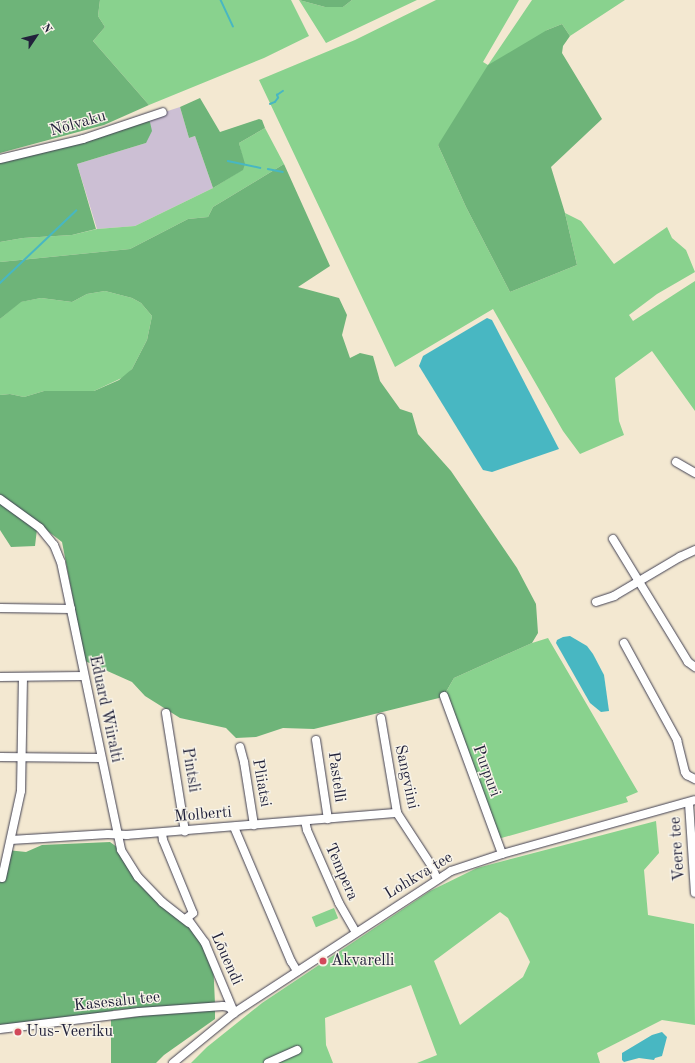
<!DOCTYPE html>
<html>
<head>
<meta charset="utf-8">
<style>
	body { margin:0 }
	#map { position:relative; width:695px; height:1063px; overflow:hidden; background:#f3e8d1; font-family:"Old Standard TT",serif }
	div>[style] { position:absolute }
	[style*='--x'] { left:calc(var(--x)*1px); top:calc(var(--y)*1px); width:calc(var(--w)*1px); rotate:calc(var(--a)*1deg) }
	.industrial>* { inset:0; background:#ccbfd4 }
	.green>* { inset:0; background:#89d28e; transform-origin:0 0 }
	.forest>* { inset:0; background:#6eb479 }
	.water>* { inset:0; background:#48b7c2 }
	.stream>* { height:1.5px; margin:-0.75px; padding:0 0.75px; transform-origin:0.75px; border-radius:0.75px; background:#48b7c2 }
	.roads { filter:drop-shadow(0 0 1px #414052) drop-shadow(0 0 1px #414052) }
	.minor>* { height:8px; margin:-4px; padding:0 4px; transform-origin:4px; border-radius:4px; background:#fff }
	.dots>* { width:11px; height:11px; translate:-50% -50%; box-sizing:border-box; border:2px solid #f7f3e8; border-radius:50% }
	span { translate:-50% -50%; white-space:nowrap; text-align:center; line-height:1.15; -webkit-text-stroke:3px #f7f3e8; paint-order:stroke }
	.street-label { font-size:16px; color:#22223b }
	.poi-label { font-size:16px; color:#22223b }
	.left { translate:0 -50%; text-align:left }
	.north { position:absolute; left:16px; top:16px; width:40px; height:40px; -webkit-text-stroke:3px #f7f3e8; paint-order:stroke; rotate:55deg; font-size:11px; font-weight:700; line-height:16px; text-align:center; color:#22223b }
	.north::after { content:''; display:block; margin:auto; width:14px; height:18px; background:#22223b; clip-path:polygon(50% 0,100% 100%,50% 72%,0 100%) }
</style>
</head>
<body>
<div id="map">
	<div class="industrial">
		<div style="clip-path:polygon(180px 107px,189px 138px,195px 136px,213px 188px,135px 226px,97px 229px,77px 164px,146px 143px,146px 118px)"></div>
	</div>
	<div class="green">
		<div style="clip-path:polygon(100px 0,291px 0,309px 36px,264px 58px,149px 105px,93px 41px,105px 27px,98px 16px)"></div>
		<div style="clip-path:polygon(299px 0,325px 7px,343px 7px,352px 0,417px 0,326px 43px)"></div>
		<div style="clip-path:polygon(436px 0,519px 0,483px 62px,488px 65px,532px 0,625px 0,570px 36px,562px 24px,547px 30px,438px 145px,466px 207px,510px 292px,577px 265px,565px 213px,581px 221px,614px 264px,667px 227px,672px 238px,686px 250px,695px 272px,657px 294px,629px 315px,633px 321px,695px 281px,695px 411px,652px 351px,615px 378px,619px 421px,624px 435px,580px 454px,563px 431px,493px 309px,395px 367px,259px 80px,355px 40px)"></div>
		<div style="clip-path:polygon(265px 128px,284px 164px,213px 207px,208px 217px,188px 219px,130px 249px,0 262px,0 242px,23px 238px,72px 235px,97px 229px,135px 226px,213px 188px,242px 170px,244px 164px,239px 143px)"></div>
		<div style="clip-path:polygon(105px 291px,132px 298px,141px 303px,152px 316px,147px 340px,132px 369px,126px 376px,94px 391px,44px 391px,24px 397px,10px 394px,0 395px,0 319px,20px 302px,41px 298px,72px 302px,87px 294px)"></div>
		<div style="clip-path:polygon(548px 638px,638px 792px,626px 797px,628px 802px,498px 839px,446px 692px,454px 678px,532px 643px)"></div>
		<div style="clip-path:polygon(evenodd,656px 821px,659px 853px,644px 870px,648px 915px,694px 924px,695px 1025px,662px 1020px,597px 1053px,600px 1063px,417px 1063px,437px 1055px,411px 985px,325px 1018px,326px 1045px,333px 1063px,191px 1063px,207px 1047px,262px 1003px,430px 891px,477px 868px,656px 821px,500px 912px,508px 918px,530px 962px,523px 977px,460px 1025px,434px 961px,500px 912px)"></div>
		<div style="left:334px;top:908px;width:11px;height:24px;rotate:68deg"></div>
	</div>
	<div class="forest">
		<div style="clip-path:polygon(0 0,100px 0,98px 16px,105px 27px,93px 41px,149px 105px,104px 125px,0 153px)"></div>
		<div style="clip-path:polygon(299px 0,352px 0,343px 7px,325px 7px)"></div>
		<div style="clip-path:polygon(562px 24px,570px 36px,563px 46px,562px 53px,602px 119px,551px 167px,565px 213px,577px 265px,510px 292px,466px 207px,438px 145px,488px 65px,547px 30px)"></div>
		<div style="clip-path:polygon(200px 98px,220px 132px,259px 119px,262px 120px,265px 128px,239px 143px,245px 164px,243px 170px,213px 188px,195px 136px,189px 138px,180px 107px)"></div>
		<div style="clip-path:polygon(146px 118px,150px 122px,152px 131px,146px 143px,77px 164px,96px 229px,72px 235px,23px 238px,0 242px,0 160px)"></div>
		<div style="clip-path:polygon(284px 164px,330px 266px,298px 287px,339px 298px,347px 315px,342px 335px,350px 358px,360px 353px,373px 356px,380px 381px,400px 409px,412px 413px,418px 434px,451px 471px,517px 568px,536px 604px,538px 633px,532px 643px,454px 678px,443px 697px,314px 729px,283px 728px,256px 737px,236px 738px,226px 728px,180px 718px,145px 696px,132px 682px,85px 661px,62px 542px,36px 522px,37px 529px,35px 546px,11px 547px,0 530px,0 395px,10px 394px,24px 397px,44px 391px,94px 391px,119px 380px,132px 369px,147px 340px,152px 316px,141px 303px,132px 298px,105px 291px,87px 294px,72px 302px,41px 298px,21px 302px,0 319px,0 262px,130px 249px,188px 219px,208px 217px,213px 207px)"></div>
		<div style="clip-path:polygon(110px 842px,121px 850px,138px 877px,189px 923px,213px 960px,215px 1004px,114px 1010px,109px 1013px,0 1025px,0 878px,7px 850px,26px 852px,42px 845px)"></div>
		<div style="clip-path:polygon(204px 1008px,215px 1009px,215px 1019px,164px 1055px,156px 1063px,111px 1063px,111px 1020px)"></div>
	</div>
	<div class="water">
		<div style="clip-path:polygon(487px 318px,492px 320px,559px 449px,492px 472px,483px 470px,419px 366px,423px 356px)"></div>
		<div style="clip-path:polygon(570px 636px,587px 646px,593px 654px,604px 675px,609px 711px,601px 712px,590px 703px,556px 643px,557px 640px,563px 637px)"></div>
		<div style="clip-path:polygon(662px 1032px,667px 1037px,662px 1056px,655px 1058px,654px 1060px,639px 1058px,624px 1062px,622px 1060px,622px 1053px,652px 1035px)"></div>
	</div>
	<div class="stream">
		<div style="--x:221;--y:0;--w:29;--a:65"></div>
		<div style="--x:270;--y:104;--w:5;--a:-22"></div>
		<div style="--x:275;--y:102;--w:5;--a:-53"></div>
		<div style="--x:278;--y:98;--w:3;--a:-108"></div>
		<div style="--x:277;--y:95;--w:7;--a:-34"></div>
		<div style="--x:228;--y:161;--w:33;--a:12"></div>
		<div style="--x:268;--y:169;--w:15;--a:11"></div>
		<div style="--x:0;--y:283;--w:105;--a:-43.5"></div>
	</div>
	<div class="roads">
		<div class="minor">
			<div style="--x:0;--y:159;--w:85;--a:-13.5"></div>
			<div style="--x:83;--y:139;--w:84;--a:-18.6"></div>
			<div style="--x:676;--y:462;--w:22;--a:30"></div>
			<div style="--x:0;--y:499;--w:49;--a:35.9"></div>
			<div style="--x:40;--y:528;--w:22;--a:51"></div>
			<div style="--x:54;--y:545;--w:18;--a:68"></div>
			<div style="--x:61;--y:562;--w:294;--a:78.2"></div>
			<div style="--x:121;--y:850;--w:32;--a:58"></div>
			<div style="--x:138;--y:877;--w:35;--a:46"></div>
			<div style="--x:162;--y:902;--w:34;--a:38"></div>
			<div style="--x:613;--y:539;--w:144;--a:58.6"></div>
			<div style="--x:688;--y:662;--w:9;--a:36"></div>
			<div style="--x:596;--y:602;--w:19;--a:-18"></div>
			<div style="--x:614;--y:596;--w:77;--a:-30.6"></div>
			<div style="--x:680;--y:557;--w:17;--a:-25"></div>
			<div style="--x:0;--y:608;--w:71;--a:0.8"></div>
			<div style="--x:624;--y:643;--w:111;--a:61.3"></div>
			<div style="--x:677;--y:740;--w:33;--a:76"></div>
			<div style="--x:685;--y:772;--w:4;--a:56"></div>
			<div style="--x:687;--y:775;--w:9;--a:27"></div>
			<div style="--x:0;--y:677;--w:84;--a:-0.7"></div>
			<div style="--x:444;--y:696;--w:168;--a:69.8"></div>
			<div style="--x:166;--y:713;--w:120;--a:80.9"></div>
			<div style="--x:381;--y:718;--w:96;--a:80.4"></div>
			<div style="--x:397;--y:813;--w:62;--a:56.8"></div>
			<div style="--x:431;--y:865;--w:15;--a:67"></div>
			<div style="--x:316;--y:740;--w:80;--a:81.4"></div>
			<div style="--x:240;--y:747;--w:16;--a:75"></div>
			<div style="--x:244;--y:762;--w:64;--a:81"></div>
			<div style="--x:0;--y:757;--w:101;--a:0.6"></div>
			<div style="--x:689;--y:803;--w:90;--a:86.2"></div>
			<div style="--x:305;--y:821;--w:9;--a:77"></div>
			<div style="--x:307;--y:830;--w:80;--a:66.3"></div>
			<div style="--x:339;--y:903;--w:34;--a:60"></div>
			<div style="--x:234;--y:827;--w:146;--a:67"></div>
			<div style="--x:291;--y:961;--w:12;--a:59"></div>
			<div style="--x:162;--y:833;--w:7;--a:82"></div>
			<div style="--x:163;--y:840;--w:79;--a:67.7"></div>
			<div style="--x:193;--y:913;--w:8;--a:140"></div>
			<div style="--x:187;--y:918;--w:31;--a:54"></div>
			<div style="--x:205;--y:943;--w:73;--a:67.3"></div>
			<div style="--x:11;--y:840;--w:97;--a:-3.5"></div>
			<div style="--x:108;--y:834;--w:19;--a:3"></div>
			<div style="--x:127;--y:835;--w:271;--a:-4.7"></div>
			<div style="--x:2;--y:878;--w:89;--a:-77.7"></div>
			<div style="--x:21;--y:791;--w:114;--a:-89"></div>
			<div style="--x:0;--y:1029;--w:140;--a:-7"></div>
			<div style="--x:139;--y:1012;--w:84;--a:-4.1"></div>
			<div style="--x:223;--y:1006;--w:6;--a:9"></div>
			<div style="--x:229;--y:1007;--w:8;--a:50"></div>
			<div style="--x:173;--y:1063;--w:79;--a:-39.3"></div>
			<div style="--x:234;--y:1013;--w:259;--a:-33.2"></div>
			<div style="--x:451;--y:871;--w:54;--a:-18.4"></div>
			<div style="--x:502;--y:854;--w:200;--a:-15.6"></div>
			<div style="--x:268;--y:1063;--w:32;--a:-24"></div>
		</div>
	</div>
	<div class="dots">
		<div style="left:323px;top:961px;background:#d1495b"></div>
		<div style="left:18px;top:1032px;background:#d1495b"></div>
	</div>
	<div class="street-label">
		<span style="left:78px;top:124px;rotate:-16deg">Nõlvaku</span>
		<span style="left:105px;top:709px;rotate:78deg">Eduard Wiiralti</span>
		<span style="left:190px;top:770px;rotate:81deg">Pintsli</span>
		<span style="left:486px;top:771px;rotate:70deg">Purpuri</span>
		<span style="left:336px;top:777px;rotate:82deg">Pastelli</span>
		<span style="left:406px;top:777px;rotate:78deg">Sangviini</span>
		<span style="left:261px;top:783px;rotate:80deg">Pliiatsi</span>
		<span style="left:203px;top:815px;rotate:-5deg">Molberti</span>
		<span style="left:678px;top:849px;rotate:-94deg">Veere tee</span>
		<span style="left:341px;top:872px;rotate:66deg">Tempera</span>
		<span style="left:419px;top:876px;rotate:-31deg">Lohkva tee</span>
		<span style="left:226px;top:959px;rotate:66deg">Lõuendi</span>
		<span style="left:117px;top:1002px;rotate:-6deg">Kasesalu tee</span>
	</div>
	<div class="poi-label">
		<span class="left" style="left:331px;top:961px">Akvarelli</span>
		<span class="left" style="left:26px;top:1032px">Uus-Veeriku</span>
	</div>
	<div class="north">N</div>
</div>
</body>
</html>
